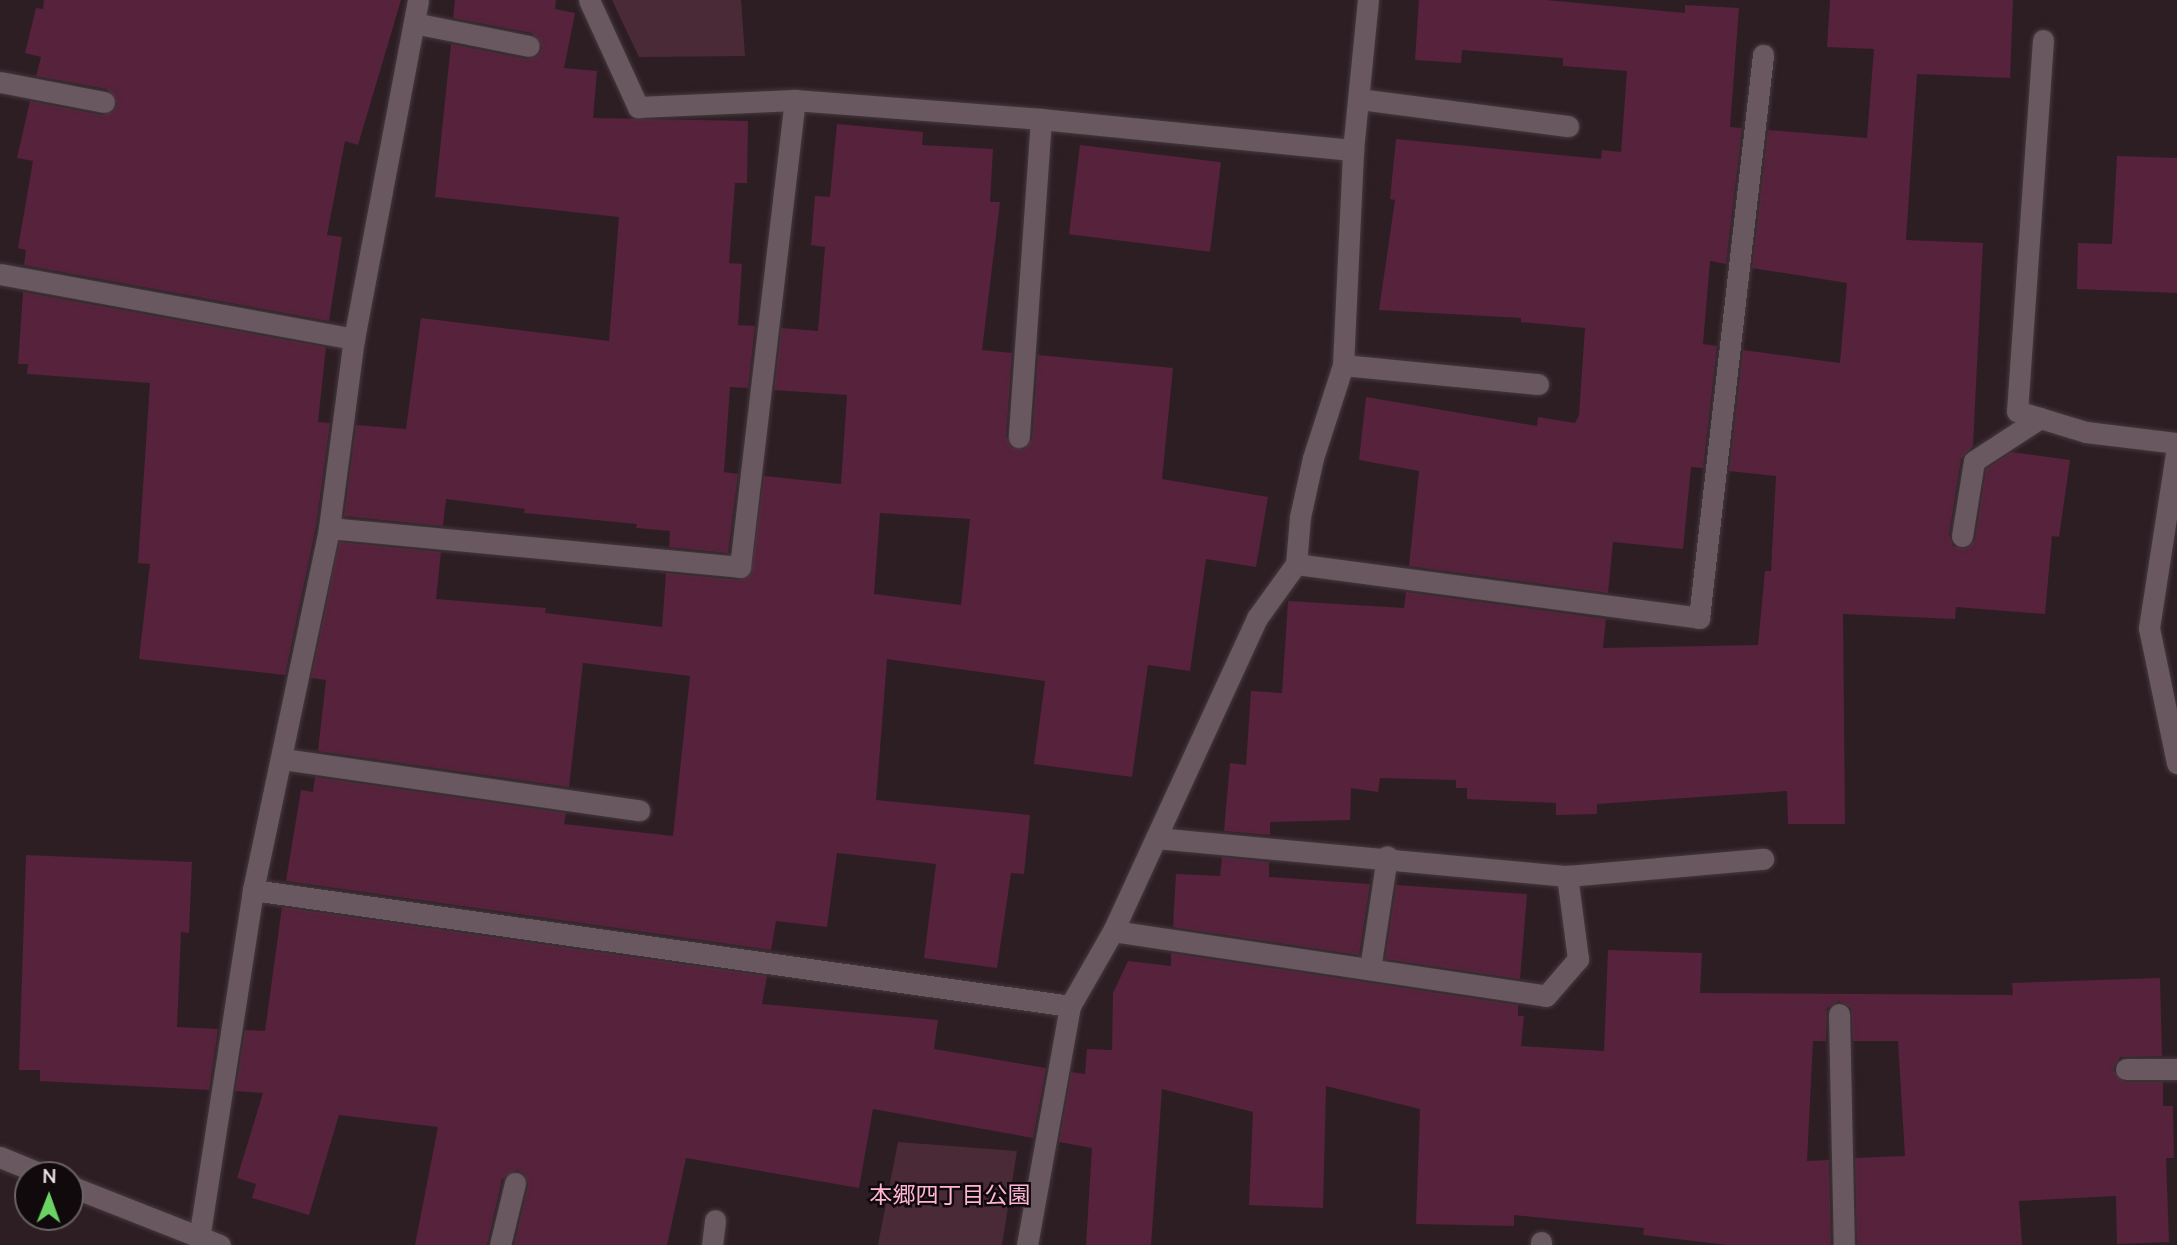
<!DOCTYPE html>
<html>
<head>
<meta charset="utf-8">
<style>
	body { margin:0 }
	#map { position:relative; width:2177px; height:1245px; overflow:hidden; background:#2d1e24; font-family:"Nunito Sans","Noto Sans JP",sans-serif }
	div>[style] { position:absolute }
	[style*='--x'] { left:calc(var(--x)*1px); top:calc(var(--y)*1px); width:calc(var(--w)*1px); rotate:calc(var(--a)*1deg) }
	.green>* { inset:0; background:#4b2a38 }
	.building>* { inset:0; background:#57223c; transform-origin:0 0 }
	.roads { filter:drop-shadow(0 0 2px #44393d) drop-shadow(0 0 2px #44393d) }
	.lane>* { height:21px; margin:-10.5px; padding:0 10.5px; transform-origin:10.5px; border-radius:10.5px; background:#69585f }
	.street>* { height:21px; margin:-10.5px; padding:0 10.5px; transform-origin:10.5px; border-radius:10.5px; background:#69585f }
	span { translate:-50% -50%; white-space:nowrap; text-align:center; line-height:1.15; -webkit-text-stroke:5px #110a0d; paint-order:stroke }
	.park-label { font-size:23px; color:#feb6d4 }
	.north { position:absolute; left:14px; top:1161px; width:70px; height:70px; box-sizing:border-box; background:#110a0d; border:2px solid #6a6265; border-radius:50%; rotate:1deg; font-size:19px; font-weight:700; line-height:28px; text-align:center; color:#efe5e9 }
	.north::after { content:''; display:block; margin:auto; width:24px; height:32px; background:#6ad363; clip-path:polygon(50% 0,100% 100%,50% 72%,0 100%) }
</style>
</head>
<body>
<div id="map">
	<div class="green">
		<div style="clip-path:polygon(612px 0,741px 0,745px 56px,639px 57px)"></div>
		<div style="clip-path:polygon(898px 1142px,1017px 1151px,1002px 1245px,878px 1245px)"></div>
	</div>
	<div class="building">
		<div style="clip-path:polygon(44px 0,401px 0,358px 145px,345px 141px,327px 235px,342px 237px,329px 321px,24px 265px,26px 250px,18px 248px,33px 161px,17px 158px,30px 101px,102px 115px,113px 111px,117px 104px,107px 89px,36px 76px,41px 57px,25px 53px,36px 8px,43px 9px)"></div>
		<div style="clip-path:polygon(455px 0,556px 0,555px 9px,575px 13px,564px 68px,597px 71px,593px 118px,748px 121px,747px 183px,735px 183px,729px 263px,742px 264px,738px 325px,755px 326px,748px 388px,730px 387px,724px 472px,738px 474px,728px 553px,669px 547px,670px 531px,636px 528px,637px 524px,524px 513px,525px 509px,446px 499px,443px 526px,344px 516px,356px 425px,406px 429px,421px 318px,609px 341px,619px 217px,435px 197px,451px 44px,527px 59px,538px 55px,542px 48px,532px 33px,453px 18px)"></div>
		<div style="clip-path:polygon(1419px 0,1546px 0,1685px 13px,1685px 5px,1739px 8px,1730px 127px,1742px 128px,1726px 264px,1710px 261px,1703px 344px,1717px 346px,1703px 468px,1691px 467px,1683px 549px,1613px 542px,1608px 593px,1409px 566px,1419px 471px,1359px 460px,1366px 397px,1537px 426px,1538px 417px,1575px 423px,1579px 415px,1585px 328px,1521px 322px,1521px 318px,1379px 310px,1395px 200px,1390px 199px,1396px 139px,1601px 159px,1602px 150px,1621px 152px,1627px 71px,1563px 66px,1563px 58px,1462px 50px,1461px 63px,1415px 60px)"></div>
		<div style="clip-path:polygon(1830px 0,2013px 0,2010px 78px,1917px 74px,1906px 240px,1983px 243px,1973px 446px,1961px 459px,1949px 534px,1953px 546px,1966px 548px,1975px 539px,1986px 469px,2011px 452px,2070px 460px,2059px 537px,2052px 536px,2045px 614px,1956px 607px,1955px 619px,1843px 614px,1845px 824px,1788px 824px,1787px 791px,1597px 804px,1597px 814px,1556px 815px,1556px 803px,1467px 799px,1467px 788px,1456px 788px,1456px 780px,1380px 778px,1378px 792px,1351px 788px,1350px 820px,1270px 822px,1270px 835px,1224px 831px,1230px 763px,1246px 765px,1251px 691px,1282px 693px,1288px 601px,1404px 608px,1406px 592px,1606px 619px,1603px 648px,1758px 645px,1765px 571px,1771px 571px,1776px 476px,1729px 471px,1743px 350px,1840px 363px,1847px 283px,1752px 268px,1768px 130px,1867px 138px,1874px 49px,1827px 47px)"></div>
		<div style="clip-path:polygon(evenodd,837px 124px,923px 132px,922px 145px,993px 149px,990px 202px,1000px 202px,982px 350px,1012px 353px,1006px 436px,1011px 447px,1024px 449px,1032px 439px,1038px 355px,1173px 368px,1162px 479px,1268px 497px,1256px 567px,1206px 559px,1190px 671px,1148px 665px,1132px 777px,1034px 764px,1045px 681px,887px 659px,876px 800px,1030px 815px,1024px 874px,1011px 873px,997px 968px,924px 958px,936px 864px,837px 853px,827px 927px,776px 921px,771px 950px,286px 881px,301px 790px,313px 792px,315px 777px,566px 813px,564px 824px,673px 836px,690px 676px,583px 663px,569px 787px,318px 751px,326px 680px,311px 678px,339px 542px,441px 552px,436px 599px,546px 608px,545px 613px,662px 627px,666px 573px,739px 580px,750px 575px,764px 476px,841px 484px,847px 395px,774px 390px,781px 328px,818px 331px,825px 247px,811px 245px,815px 196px,830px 197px,837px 124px,880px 513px,970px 519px,961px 605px,874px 594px,880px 513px)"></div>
		<div style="left:1080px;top:145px;width:142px;height:90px;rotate:7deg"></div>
		<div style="clip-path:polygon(2117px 156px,2177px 158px,2177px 293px,2077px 289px,2078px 243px,2112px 244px)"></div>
		<div style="clip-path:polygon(23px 292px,326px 347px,318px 422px,330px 423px,316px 526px,285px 675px,139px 659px,150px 564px,138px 563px,150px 383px,27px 374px,28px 364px,18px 364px)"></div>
		<div style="clip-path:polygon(26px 855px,192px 862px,189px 933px,181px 932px,177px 1027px,218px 1029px,209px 1090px,40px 1081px,40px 1070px,19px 1070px)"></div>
		<div style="clip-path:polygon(1222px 857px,1269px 862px,1269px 877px,1370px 884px,1359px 955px,1173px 927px,1176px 874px,1220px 876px)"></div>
		<div style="clip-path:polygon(1396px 885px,1527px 894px,1520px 979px,1385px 959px)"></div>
		<div style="clip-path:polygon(282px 907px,767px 976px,762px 1004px,938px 1020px,934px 1049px,1046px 1068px,1033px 1138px,873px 1109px,859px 1188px,686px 1158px,667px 1245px,514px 1245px,528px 1185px,524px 1174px,517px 1170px,502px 1179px,487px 1245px,415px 1245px,438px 1127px,339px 1115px,309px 1215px,252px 1198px,256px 1184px,237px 1178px,263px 1093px,235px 1091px,245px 1030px,265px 1031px)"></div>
		<div style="clip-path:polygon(1608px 950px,1702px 953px,1700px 993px,2013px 995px,2012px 983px,2160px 978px,2162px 1056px,2120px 1057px,2113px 1070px,2125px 1082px,2163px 1082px,2163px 1106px,2173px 1106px,2174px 1158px,2166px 1158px,2169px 1242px,2117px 1244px,2116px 1196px,2019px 1201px,2022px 1245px,1857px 1245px,1855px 1158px,1905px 1156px,1898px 1041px,1853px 1041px,1851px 1008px,1839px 1001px,1827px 1008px,1826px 1041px,1813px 1041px,1807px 1161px,1829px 1160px,1831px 1245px,1728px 1245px,1643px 1235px,1644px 1228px,1514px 1215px,1514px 1226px,1416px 1224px,1420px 1109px,1326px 1086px,1323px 1208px,1249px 1205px,1253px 1112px,1162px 1089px,1151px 1245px,1086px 1245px,1092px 1148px,1059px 1142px,1071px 1072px,1085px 1074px,1087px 1049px,1112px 1050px,1113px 993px,1128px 961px,1171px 966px,1171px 953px,1518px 1005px,1518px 1016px,1524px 1016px,1521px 1046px,1604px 1051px)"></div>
	</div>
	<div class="roads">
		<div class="lane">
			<div style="--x:589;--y:0;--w:118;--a:65.4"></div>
			<div style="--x:638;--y:107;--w:157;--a:-2.6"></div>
			<div style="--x:414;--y:23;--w:117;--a:11.3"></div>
			<div style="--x:0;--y:82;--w:106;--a:10.9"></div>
			<div style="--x:1359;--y:99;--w:211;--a:7.4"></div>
			<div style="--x:1041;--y:119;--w:314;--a:5.7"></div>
			<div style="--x:0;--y:274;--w:360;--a:10.4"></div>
			<div style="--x:1343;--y:365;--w:196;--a:5.6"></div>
			<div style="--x:329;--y:528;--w:413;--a:5.4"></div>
			<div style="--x:740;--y:567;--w:470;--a:-83.3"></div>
			<div style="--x:795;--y:100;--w:247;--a:4.4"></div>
			<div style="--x:1041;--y:119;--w:319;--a:94"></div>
			<div style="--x:1962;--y:536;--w:76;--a:-80.9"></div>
			<div style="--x:1974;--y:461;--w:79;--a:-33.1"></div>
			<div style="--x:283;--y:759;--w:360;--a:8.2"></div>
			<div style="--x:1156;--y:838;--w:413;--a:5.3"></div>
			<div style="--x:1567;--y:876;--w:197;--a:-5"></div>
			<div style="--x:1113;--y:931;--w:438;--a:8.5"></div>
			<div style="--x:1546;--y:996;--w:49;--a:-49.1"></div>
			<div style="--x:1578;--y:959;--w:84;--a:-97.5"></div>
			<div style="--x:1370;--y:969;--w:114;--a:-81.4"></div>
			<div style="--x:500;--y:1245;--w:64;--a:-76.4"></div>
			<div style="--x:712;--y:1245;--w:25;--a:-83"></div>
			<div style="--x:1541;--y:1245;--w:3;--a:-90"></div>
		</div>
		<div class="street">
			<div style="--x:2043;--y:40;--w:372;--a:94"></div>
			<div style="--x:2017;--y:411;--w:72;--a:16.9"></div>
			<div style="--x:2086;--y:432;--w:92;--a:6.9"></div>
			<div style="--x:2177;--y:447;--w:183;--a:98.8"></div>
			<div style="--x:2149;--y:628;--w:138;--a:78.3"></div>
			<div style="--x:1296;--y:564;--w:407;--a:7.6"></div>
			<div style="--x:1699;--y:618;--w:567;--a:-83.51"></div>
			<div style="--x:253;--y:890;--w:825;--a:8.08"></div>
			<div style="--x:1839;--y:1014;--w:231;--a:88.8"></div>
			<div style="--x:2126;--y:1069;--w:51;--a:0"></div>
			<div style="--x:0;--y:1157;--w:48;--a:22.2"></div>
			<div style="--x:70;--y:1186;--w:161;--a:21.5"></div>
			<div style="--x:199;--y:1239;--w:353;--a:-81.2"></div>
			<div style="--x:253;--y:890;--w:370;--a:-78.1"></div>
			<div style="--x:329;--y:528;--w:191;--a:-82.5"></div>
			<div style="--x:354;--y:339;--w:345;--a:-79.3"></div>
			<div style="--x:1027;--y:1245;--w:243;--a:-79.8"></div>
			<div style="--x:1070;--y:1006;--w:86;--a:-60.2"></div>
			<div style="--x:1113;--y:931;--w:345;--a:-65.3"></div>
			<div style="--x:1257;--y:618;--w:67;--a:-54.2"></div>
			<div style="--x:1296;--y:564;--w:47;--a:-85.1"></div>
			<div style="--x:1300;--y:517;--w:60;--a:-77.6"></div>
			<div style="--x:1313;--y:458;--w:98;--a:-72.1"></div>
			<div style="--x:1343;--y:365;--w:215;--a:-87.3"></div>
			<div style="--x:1353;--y:150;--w:151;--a:-84.3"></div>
		</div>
	</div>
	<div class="park-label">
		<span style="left:950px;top:1196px">本郷四丁目公園</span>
	</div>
	<div class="north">N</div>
</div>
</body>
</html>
